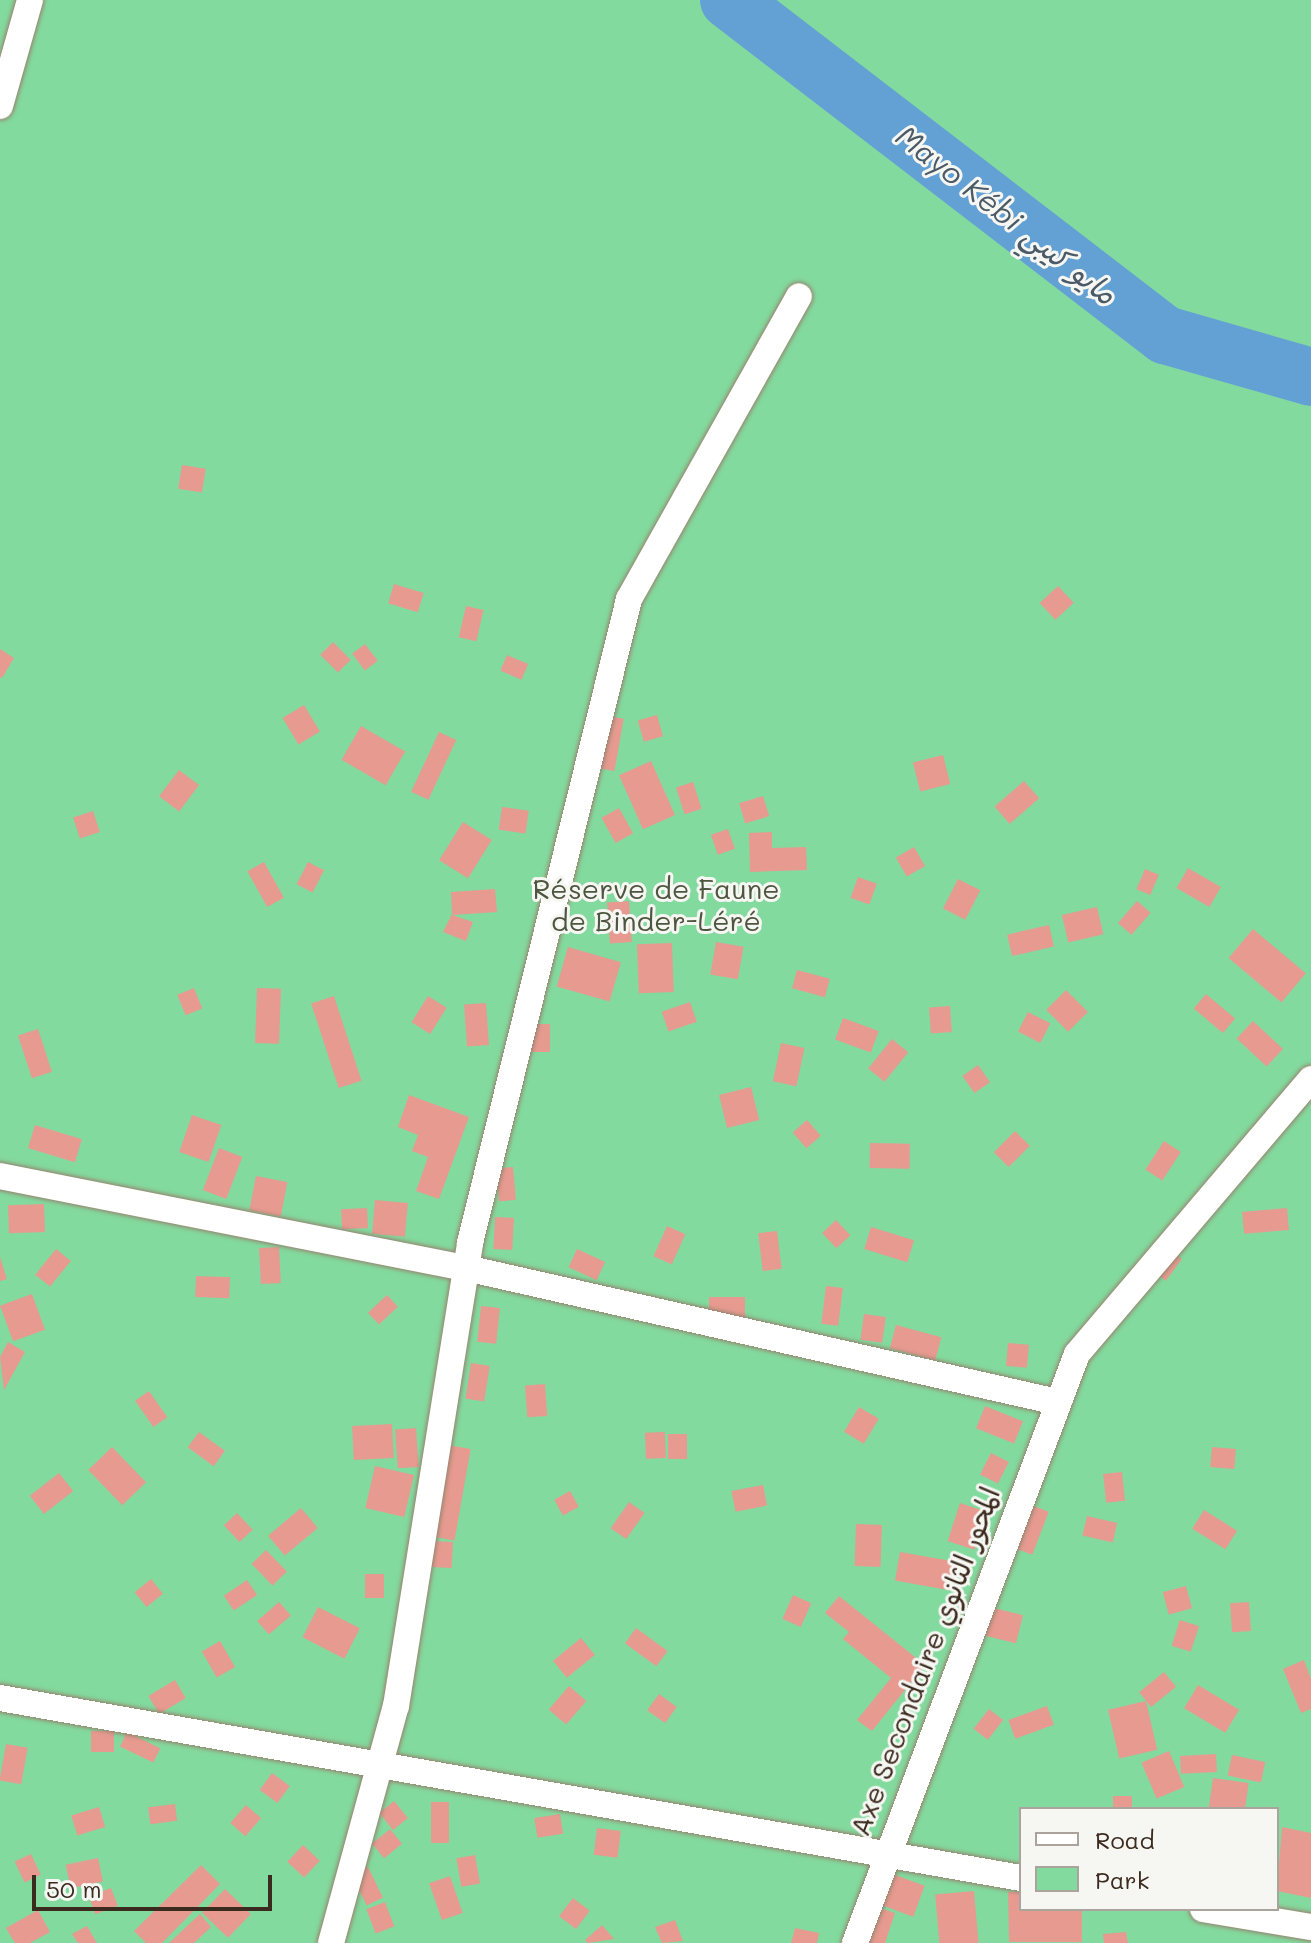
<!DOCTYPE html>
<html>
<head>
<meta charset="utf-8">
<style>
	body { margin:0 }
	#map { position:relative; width:1311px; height:1943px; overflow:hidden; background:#f0dec0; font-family:Mali,"Playpen Sans Arabic",sans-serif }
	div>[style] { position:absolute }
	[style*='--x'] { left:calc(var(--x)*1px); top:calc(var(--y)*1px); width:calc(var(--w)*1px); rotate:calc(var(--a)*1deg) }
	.green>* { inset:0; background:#83da9e }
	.river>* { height:58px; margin:-29px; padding:0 29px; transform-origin:29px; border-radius:29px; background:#63a1d5 }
	.building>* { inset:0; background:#e79a90; transform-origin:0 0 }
	.roads { filter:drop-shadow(0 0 2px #96846f) drop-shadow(0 0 2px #96846f) }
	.minor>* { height:26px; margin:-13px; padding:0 13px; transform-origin:13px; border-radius:13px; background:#fff }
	span { translate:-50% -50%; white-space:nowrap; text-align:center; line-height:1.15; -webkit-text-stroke:6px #f6f6f2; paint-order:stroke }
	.park-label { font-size:28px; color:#4d563e }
	.street-label { font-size:28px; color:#3b2a1e }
	.water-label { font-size:30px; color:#4b5a67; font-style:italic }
	.legend { position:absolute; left:1019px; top:1807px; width:260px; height:104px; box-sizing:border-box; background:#f6f6f2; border:2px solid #aba49d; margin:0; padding:10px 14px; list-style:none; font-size:24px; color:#3b2a1e }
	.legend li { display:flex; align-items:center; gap:16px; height:40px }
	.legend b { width:40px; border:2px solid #aba49d }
	.scale { position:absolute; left:32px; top:1875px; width:240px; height:36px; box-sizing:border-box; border:4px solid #3b2a1e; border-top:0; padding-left:10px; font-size:24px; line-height:28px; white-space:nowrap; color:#3b2a1e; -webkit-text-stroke:6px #f6f6f2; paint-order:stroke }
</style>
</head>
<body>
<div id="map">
	<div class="green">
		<div style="clip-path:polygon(evenodd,0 0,1311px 0,1311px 1943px,0 1943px,0 0,1021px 1809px,1277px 1809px,1277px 1909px,1021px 1909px,1021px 1809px)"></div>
	</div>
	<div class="river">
		<div style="--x:729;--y:0;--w:550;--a:37.54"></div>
		<div style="--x:1165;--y:335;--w:152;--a:16"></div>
	</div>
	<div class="building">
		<div style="left:182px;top:465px;width:24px;height:24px;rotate:9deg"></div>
		<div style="left:394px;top:584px;width:31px;height:20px;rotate:17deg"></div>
		<div style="left:1058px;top:586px;width:23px;height:25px;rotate:47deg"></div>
		<div style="left:466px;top:606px;width:18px;height:32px;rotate:13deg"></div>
		<div style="left:333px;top:642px;width:25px;height:18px;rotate:45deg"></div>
		<div style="left:365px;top:644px;width:21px;height:16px;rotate:53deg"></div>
		<div style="clip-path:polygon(0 649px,14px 658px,2px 678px,0 677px)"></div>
		<div style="left:507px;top:655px;width:23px;height:17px;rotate:23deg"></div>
		<div style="left:304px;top:705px;width:31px;height:25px;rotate:59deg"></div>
		<div style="left:602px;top:715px;width:22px;height:53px;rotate:10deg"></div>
		<div style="left:657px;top:715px;width:22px;height:20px;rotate:74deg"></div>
		<div style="left:361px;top:726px;width:51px;height:39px;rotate:30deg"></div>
		<div style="left:439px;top:732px;width:19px;height:66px;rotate:25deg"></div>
		<div style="left:943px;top:755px;width:30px;height:31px;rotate:76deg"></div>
		<div style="left:651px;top:761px;width:59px;height:35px;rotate:66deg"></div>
		<div style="left:179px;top:770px;width:25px;height:33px;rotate:37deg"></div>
		<div style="left:1024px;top:781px;width:23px;height:39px;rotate:49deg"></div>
		<div style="left:693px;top:782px;width:28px;height:18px;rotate:72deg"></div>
		<div style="left:763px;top:796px;width:21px;height:25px;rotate:73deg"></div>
		<div style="left:502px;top:807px;width:27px;height:23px;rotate:8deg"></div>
		<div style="left:619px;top:808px;width:29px;height:20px;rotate:61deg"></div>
		<div style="left:93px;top:811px;width:22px;height:21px;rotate:72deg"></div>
		<div style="left:463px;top:822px;width:34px;height:45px;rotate:32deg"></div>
		<div style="left:728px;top:829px;width:21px;height:18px;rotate:71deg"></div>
		<div style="clip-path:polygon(772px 832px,772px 848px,806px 847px,807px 870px,750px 872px,749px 833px)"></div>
		<div style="left:914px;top:847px;width:22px;height:21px;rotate:60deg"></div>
		<div style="left:264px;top:862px;width:41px;height:19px;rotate:61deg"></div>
		<div style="left:308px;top:862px;width:18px;height:25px;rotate:27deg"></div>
		<div style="left:1188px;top:868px;width:38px;height:23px;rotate:30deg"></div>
		<div style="left:1145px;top:869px;width:15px;height:22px;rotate:23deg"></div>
		<div style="left:858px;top:877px;width:20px;height:22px;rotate:20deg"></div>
		<div style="left:958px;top:879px;width:25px;height:33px;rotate:27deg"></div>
		<div style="clip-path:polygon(495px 889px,497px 912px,452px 915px,473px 922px,466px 941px,443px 932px,452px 914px,451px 892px)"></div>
		<div style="left:629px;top:901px;width:41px;height:22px;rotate:86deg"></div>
		<div style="left:1137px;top:901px;width:18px;height:29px;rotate:41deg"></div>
		<div style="left:1097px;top:907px;width:28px;height:36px;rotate:77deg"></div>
		<div style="left:1049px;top:925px;width:22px;height:43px;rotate:77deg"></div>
		<div style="left:1253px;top:929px;width:69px;height:38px;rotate:40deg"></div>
		<div style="left:716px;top:942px;width:28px;height:33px;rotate:10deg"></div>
		<div style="left:672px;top:943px;width:49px;height:35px;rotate:88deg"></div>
		<div style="left:568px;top:947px;width:55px;height:41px;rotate:16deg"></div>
		<div style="left:797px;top:970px;width:34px;height:19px;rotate:15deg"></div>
		<div style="left:194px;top:988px;width:22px;height:18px;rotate:68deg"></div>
		<div style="left:257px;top:988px;width:24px;height:55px;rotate:2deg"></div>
		<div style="left:1066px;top:990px;width:31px;height:28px;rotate:45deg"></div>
		<div style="left:1206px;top:994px;width:38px;height:19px;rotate:40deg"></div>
		<div style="left:334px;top:996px;width:89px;height:24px;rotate:72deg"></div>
		<div style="left:428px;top:996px;width:22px;height:31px;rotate:32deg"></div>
		<div style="left:690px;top:1002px;width:21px;height:30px;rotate:71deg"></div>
		<div style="left:486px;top:1003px;width:42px;height:22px;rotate:86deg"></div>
		<div style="left:950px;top:1006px;width:26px;height:21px;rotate:86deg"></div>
		<div style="left:1028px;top:1012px;width:25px;height:22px;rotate:27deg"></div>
		<div style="left:843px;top:1018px;width:38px;height:23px;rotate:20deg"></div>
		<div style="left:1253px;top:1021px;width:41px;height:24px;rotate:43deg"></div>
		<div style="left:529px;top:1024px;width:21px;height:28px"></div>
		<div style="left:38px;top:1029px;width:45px;height:21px;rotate:72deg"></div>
		<div style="left:892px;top:1039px;width:21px;height:38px;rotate:39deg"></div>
		<div style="left:781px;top:1043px;width:24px;height:39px;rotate:12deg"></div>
		<div style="left:978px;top:1065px;width:21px;height:19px;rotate:55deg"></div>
		<div style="left:751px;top:1087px;width:34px;height:33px;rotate:76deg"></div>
		<div style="clip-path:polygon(409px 1095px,469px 1117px,439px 1199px,416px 1191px,428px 1157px,412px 1151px,418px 1135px,398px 1127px)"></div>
		<div style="left:192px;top:1115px;width:31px;height:39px;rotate:19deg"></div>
		<div style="left:807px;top:1120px;width:21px;height:19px;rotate:49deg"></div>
		<div style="left:35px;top:1125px;width:49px;height:24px;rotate:17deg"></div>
		<div style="left:1015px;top:1131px;width:21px;height:30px;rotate:45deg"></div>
		<div style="left:1164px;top:1141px;width:20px;height:34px;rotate:33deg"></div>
		<div style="left:870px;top:1143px;width:40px;height:25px;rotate:1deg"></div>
		<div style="left:219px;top:1148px;width:25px;height:45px;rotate:21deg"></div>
		<div style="left:513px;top:1167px;width:33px;height:17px;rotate:85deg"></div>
		<div style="left:256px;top:1176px;width:32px;height:35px;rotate:11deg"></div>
		<div style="left:375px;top:1200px;width:33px;height:34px;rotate:5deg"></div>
		<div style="left:44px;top:1204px;width:28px;height:36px;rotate:88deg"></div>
		<div style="left:367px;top:1208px;width:20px;height:26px;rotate:87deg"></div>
		<div style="left:1287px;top:1208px;width:22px;height:45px;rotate:85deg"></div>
		<div style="left:495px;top:1217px;width:19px;height:32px;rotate:3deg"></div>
		<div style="left:836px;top:1220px;width:21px;height:19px;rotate:47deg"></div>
		<div style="left:667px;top:1226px;width:20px;height:33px;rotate:24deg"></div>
		<div style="left:871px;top:1227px;width:45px;height:23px;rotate:17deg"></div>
		<div style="left:777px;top:1231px;width:38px;height:19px;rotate:83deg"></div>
		<div style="left:279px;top:1247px;width:36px;height:20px;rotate:87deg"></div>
		<div style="left:56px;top:1249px;width:19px;height:33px;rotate:39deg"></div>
		<div style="left:577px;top:1249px;width:31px;height:20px;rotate:25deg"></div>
		<div style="left:1168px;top:1249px;width:17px;height:27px;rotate:36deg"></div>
		<div style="clip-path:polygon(0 1257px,7px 1279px,0 1281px)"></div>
		<div style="left:196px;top:1276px;width:34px;height:21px;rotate:2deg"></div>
		<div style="left:826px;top:1286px;width:17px;height:38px;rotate:7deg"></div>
		<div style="left:32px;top:1294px;width:38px;height:34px;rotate:70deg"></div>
		<div style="left:387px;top:1295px;width:16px;height:26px;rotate:47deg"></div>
		<div style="left:709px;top:1297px;width:36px;height:21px"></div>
		<div style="left:481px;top:1306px;width:19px;height:36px;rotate:6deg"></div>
		<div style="left:864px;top:1314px;width:22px;height:26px;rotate:8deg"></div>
		<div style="left:896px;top:1325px;width:47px;height:24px;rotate:15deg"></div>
		<div style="clip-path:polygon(8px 1342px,25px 1352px,4px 1390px,0 1357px)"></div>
		<div style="left:1008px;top:1343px;width:21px;height:23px;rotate:5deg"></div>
		<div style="left:471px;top:1363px;width:19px;height:36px;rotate:9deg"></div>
		<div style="left:545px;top:1384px;width:32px;height:20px;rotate:86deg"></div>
		<div style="left:149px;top:1391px;width:32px;height:17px;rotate:55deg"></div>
		<div style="left:985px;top:1406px;width:41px;height:24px;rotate:22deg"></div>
		<div style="left:859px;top:1407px;width:23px;height:29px;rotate:31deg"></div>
		<div style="left:392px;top:1424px;width:34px;height:40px;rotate:87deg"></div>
		<div style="left:416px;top:1428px;width:39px;height:21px;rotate:86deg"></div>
		<div style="left:199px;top:1432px;width:32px;height:19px;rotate:36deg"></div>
		<div style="left:665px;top:1432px;width:26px;height:20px;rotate:88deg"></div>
		<div style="left:668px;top:1434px;width:19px;height:25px"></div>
		<div style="left:448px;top:1445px;width:23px;height:93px;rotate:10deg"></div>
		<div style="left:112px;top:1447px;width:49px;height:33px;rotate:46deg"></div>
		<div style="left:1212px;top:1447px;width:24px;height:20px;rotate:5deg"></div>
		<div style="left:991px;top:1453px;width:20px;height:24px;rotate:27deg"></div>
		<div style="left:375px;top:1466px;width:40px;height:43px;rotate:13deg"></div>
		<div style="left:1122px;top:1472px;width:29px;height:19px;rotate:84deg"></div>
		<div style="left:59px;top:1473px;width:23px;height:37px;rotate:52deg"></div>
		<div style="left:763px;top:1485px;width:21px;height:32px;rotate:79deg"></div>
		<div style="left:570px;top:1491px;width:18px;height:18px;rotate:61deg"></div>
		<div style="left:629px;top:1502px;width:19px;height:32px;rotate:35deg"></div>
		<div style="left:960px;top:1503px;width:28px;height:40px;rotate:18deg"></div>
		<div style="left:1031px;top:1505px;width:19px;height:46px;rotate:21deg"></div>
		<div style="left:301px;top:1508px;width:26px;height:43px;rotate:50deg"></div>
		<div style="left:1204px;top:1510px;width:39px;height:22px;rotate:32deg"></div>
		<div style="left:237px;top:1513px;width:23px;height:18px;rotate:47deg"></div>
		<div style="left:1087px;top:1516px;width:31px;height:20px;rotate:13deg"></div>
		<div style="left:856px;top:1524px;width:26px;height:42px;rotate:2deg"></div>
		<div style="left:432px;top:1541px;width:21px;height:26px;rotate:3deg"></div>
		<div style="left:266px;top:1550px;width:30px;height:20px;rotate:46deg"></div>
		<div style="left:900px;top:1552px;width:58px;height:29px;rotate:10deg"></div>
		<div style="left:384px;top:1574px;width:24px;height:19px;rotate:90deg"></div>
		<div style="left:151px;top:1579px;width:19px;height:21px;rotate:51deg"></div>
		<div style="left:247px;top:1580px;width:18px;height:28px;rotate:56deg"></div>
		<div style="left:1186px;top:1586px;width:23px;height:24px;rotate:75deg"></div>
		<div style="left:793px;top:1595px;width:20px;height:26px;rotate:24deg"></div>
		<div style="clip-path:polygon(839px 1596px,925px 1665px,872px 1731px,857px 1720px,891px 1678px,843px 1639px,849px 1632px,825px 1613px)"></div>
		<div style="left:279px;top:1602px;width:18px;height:29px;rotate:49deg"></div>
		<div style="left:1249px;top:1602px;width:29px;height:19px;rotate:86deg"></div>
		<div style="left:318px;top:1607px;width:47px;height:34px;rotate:27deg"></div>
		<div style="left:990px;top:1607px;width:34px;height:29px;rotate:14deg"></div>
		<div style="left:1180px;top:1620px;width:20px;height:27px;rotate:18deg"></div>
		<div style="left:636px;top:1628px;width:39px;height:19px;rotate:36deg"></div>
		<div style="left:581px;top:1638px;width:22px;height:36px;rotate:51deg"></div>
		<div style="left:220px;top:1641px;width:30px;height:21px;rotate:60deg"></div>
		<div style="clip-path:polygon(1304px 1660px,1311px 1679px,1311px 1709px,1301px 1713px,1283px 1669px)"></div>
		<div style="left:1164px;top:1672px;width:19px;height:32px;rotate:51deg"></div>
		<div style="left:175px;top:1680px;width:21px;height:31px;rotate:59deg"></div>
		<div style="left:1198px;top:1685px;width:48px;height:27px;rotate:31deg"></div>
		<div style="left:569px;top:1686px;width:23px;height:31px;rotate:41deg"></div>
		<div style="left:659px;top:1694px;width:22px;height:20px;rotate:36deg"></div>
		<div style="left:1146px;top:1701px;width:50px;height:39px;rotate:77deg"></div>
		<div style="left:1047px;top:1706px;width:20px;height:41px;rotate:70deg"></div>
		<div style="left:989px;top:1709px;width:18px;height:25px;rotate:38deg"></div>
		<div style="left:91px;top:1731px;width:23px;height:21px"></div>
		<div style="left:127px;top:1732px;width:37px;height:16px;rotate:26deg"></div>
		<div style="left:6px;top:1744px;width:22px;height:37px;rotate:10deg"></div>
		<div style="left:1169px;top:1751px;width:39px;height:30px;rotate:67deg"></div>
		<div style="left:1216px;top:1754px;width:18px;height:36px;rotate:87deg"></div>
		<div style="left:1232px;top:1755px;width:34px;height:21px;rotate:12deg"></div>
		<div style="left:272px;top:1773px;width:22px;height:21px;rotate:36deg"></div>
		<div style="left:1213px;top:1778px;width:36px;height:29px;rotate:8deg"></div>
		<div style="left:1113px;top:1796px;width:19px;height:13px"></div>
		<div style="left:394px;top:1801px;width:22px;height:19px;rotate:51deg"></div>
		<div style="left:431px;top:1802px;width:18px;height:41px"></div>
		<div style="left:175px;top:1804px;width:17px;height:27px;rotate:83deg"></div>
		<div style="left:246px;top:1805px;width:20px;height:24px;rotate:41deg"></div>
		<div style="left:99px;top:1807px;width:21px;height:29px;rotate:73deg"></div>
		<div style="left:560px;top:1814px;width:20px;height:26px;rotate:81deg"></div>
		<div style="clip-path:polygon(1282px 1827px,1311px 1833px,1311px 1898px,1277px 1891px)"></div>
		<div style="left:597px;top:1828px;width:24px;height:27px;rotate:7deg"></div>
		<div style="left:390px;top:1829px;width:19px;height:23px;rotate:51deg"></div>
		<div style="left:303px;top:1845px;width:23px;height:23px;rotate:43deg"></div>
		<div style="left:31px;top:1854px;width:23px;height:18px;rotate:65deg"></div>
		<div style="left:475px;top:1855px;width:29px;height:19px;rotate:80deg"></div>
		<div style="left:98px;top:1858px;width:24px;height:33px;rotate:78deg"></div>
		<div style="clip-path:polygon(201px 1865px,220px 1884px,162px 1943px,146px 1943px,134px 1931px)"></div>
		<div style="left:368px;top:1867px;width:34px;height:18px;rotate:64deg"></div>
		<div style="left:887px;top:1872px;width:40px;height:33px;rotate:20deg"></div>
		<div style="left:450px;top:1876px;width:39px;height:22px;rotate:71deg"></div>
		<div style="left:111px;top:1888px;width:19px;height:24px;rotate:69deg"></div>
		<div style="left:225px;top:1889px;width:36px;height:33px;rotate:44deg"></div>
		<div style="left:974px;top:1891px;width:52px;height:39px;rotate:85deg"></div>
		<div style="clip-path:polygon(1008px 1892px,1021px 1892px,1021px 1909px,1082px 1909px,1082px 1942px,1009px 1942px)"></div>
		<div style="left:573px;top:1898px;width:21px;height:23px;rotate:37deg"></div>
		<div style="left:385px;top:1902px;width:26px;height:20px;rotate:69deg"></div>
		<div style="clip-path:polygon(874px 1906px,895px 1913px,885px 1943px,861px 1943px)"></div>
		<div style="clip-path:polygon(38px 1910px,50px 1932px,30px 1943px,15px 1943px,6px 1928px)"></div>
		<div style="clip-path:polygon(200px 1914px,211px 1927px,194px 1943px,169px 1943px)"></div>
		<div style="clip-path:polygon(675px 1920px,683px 1941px,662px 1943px,655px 1927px)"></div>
		<div style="clip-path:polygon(602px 1925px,614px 1939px,588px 1943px,585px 1940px)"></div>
		<div style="clip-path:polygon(87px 1926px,97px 1943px,78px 1943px,72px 1934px)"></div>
		<div style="clip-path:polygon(795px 1928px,819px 1933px,817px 1943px,791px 1943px)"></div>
		<div style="clip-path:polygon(1126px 1932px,1128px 1943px,1104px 1943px,1103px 1934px)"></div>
	</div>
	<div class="roads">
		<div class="minor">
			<div style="--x:0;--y:106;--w:110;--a:-74.2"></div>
			<div style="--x:0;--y:1176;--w:475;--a:11.2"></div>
			<div style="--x:466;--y:1268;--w:606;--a:12.77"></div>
			<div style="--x:0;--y:1698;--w:1037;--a:10"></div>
			<div style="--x:1203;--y:1909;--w:109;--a:9.5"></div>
			<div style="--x:331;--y:1943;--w:246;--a:-74.7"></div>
			<div style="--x:396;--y:1706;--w:469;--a:-80.9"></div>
			<div style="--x:470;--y:1243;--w:663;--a:-76.13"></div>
			<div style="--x:629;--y:599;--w:347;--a:-60.7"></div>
			<div style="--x:855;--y:1943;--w:629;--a:-69.35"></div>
			<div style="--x:1077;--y:1354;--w:361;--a:-49.6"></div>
		</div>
	</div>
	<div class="park-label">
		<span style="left:656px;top:904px">Réserve de Faune<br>de Binder-Léré</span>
	</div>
	<div class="street-label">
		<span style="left:924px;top:1661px;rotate:-69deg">Axe Secondaire المحور الثانوي</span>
	</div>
	<div class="water-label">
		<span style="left:1007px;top:214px;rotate:38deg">Mayo Kébi مايو كيبي</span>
	</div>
	<ul class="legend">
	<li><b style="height:10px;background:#fff"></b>Road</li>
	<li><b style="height:22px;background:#83da9e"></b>Park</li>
	</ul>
	<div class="scale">50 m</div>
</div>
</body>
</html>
